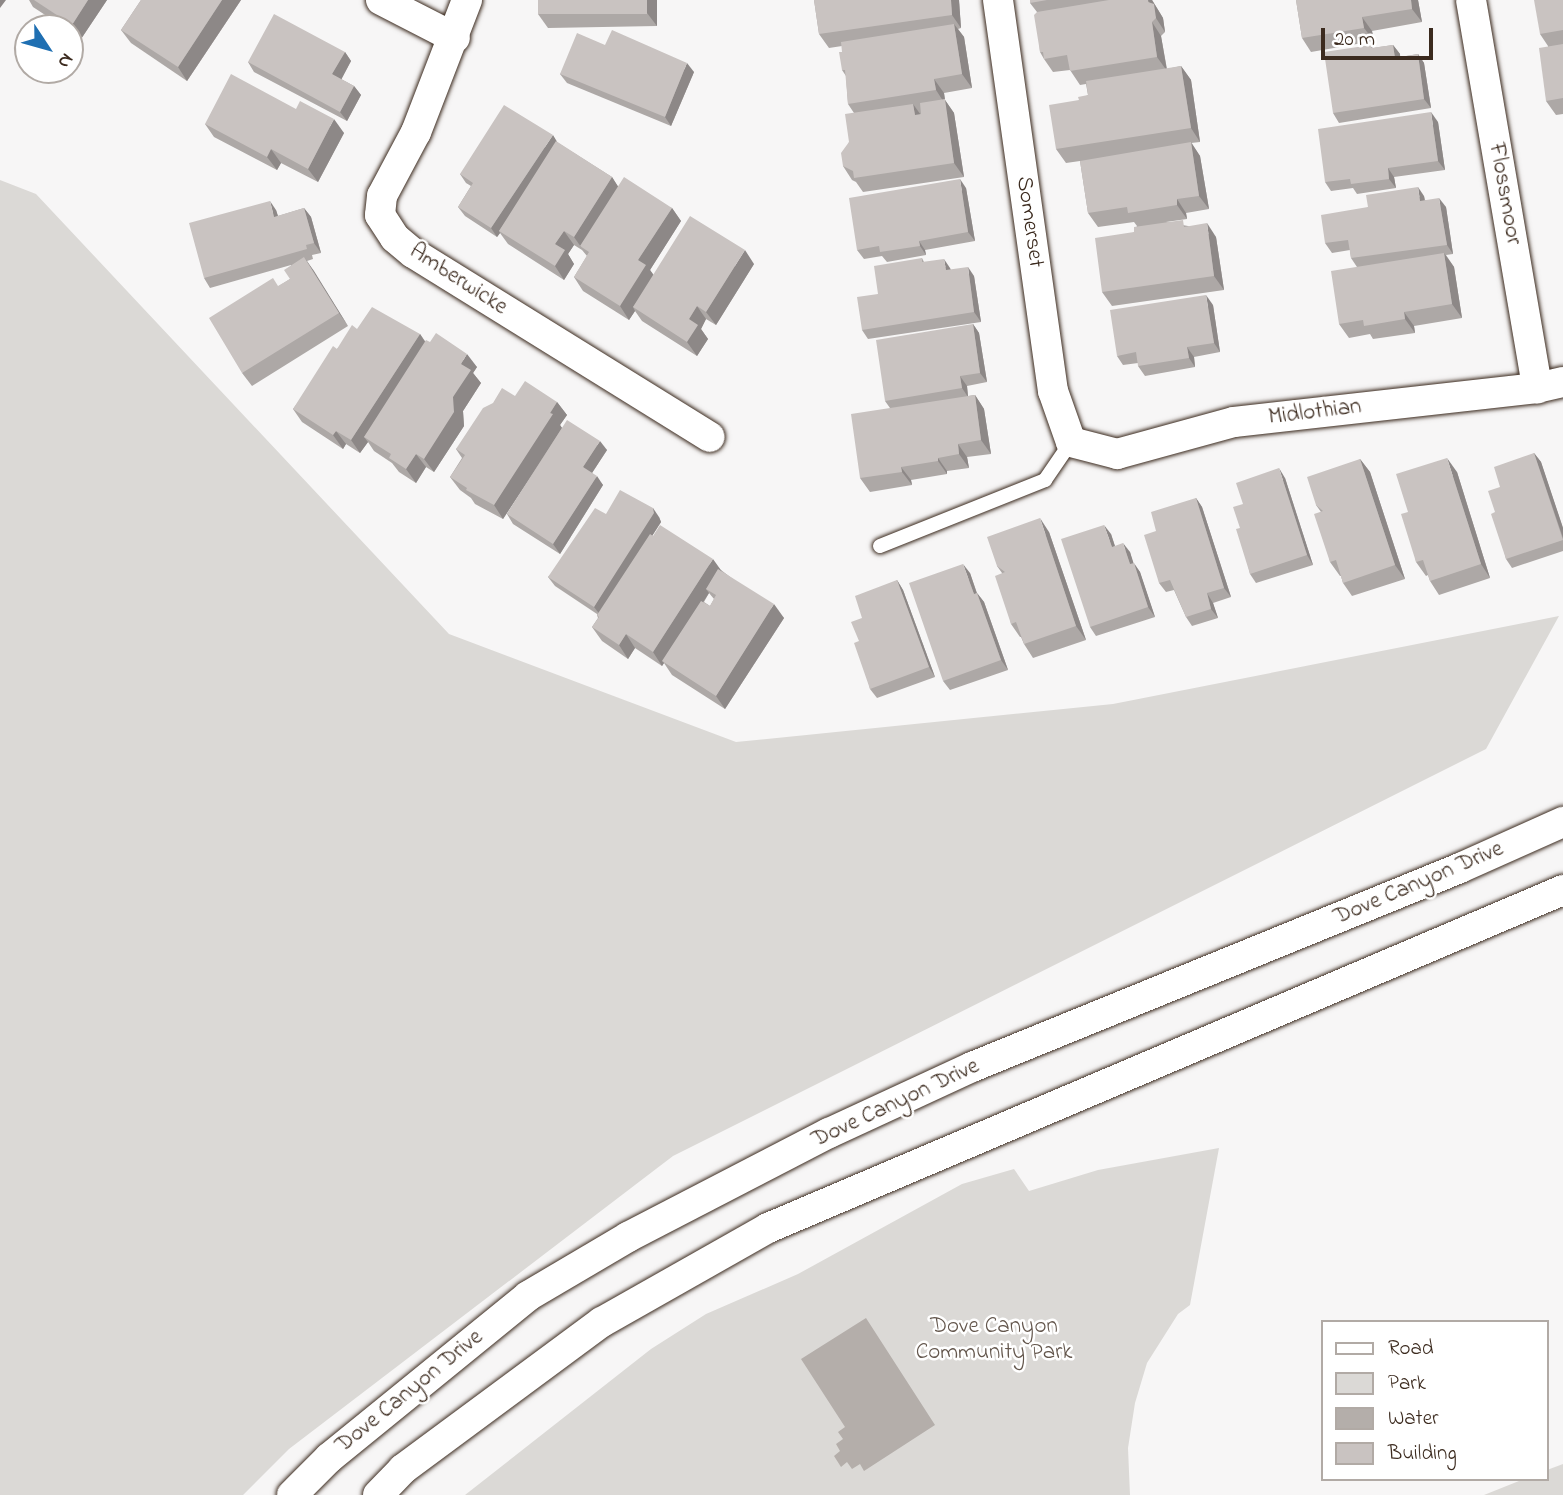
<!DOCTYPE html>
<html>
<head>
<meta charset="utf-8">
<style>
	body { margin:0 }
	#map { position:relative; width:1563px; height:1495px; overflow:hidden; background:#f7f6f6; font-family:"Indie Flower",sans-serif }
	div>[style] { position:absolute }
	[style*='--x'] { left:calc(var(--x)*1px); top:calc(var(--y)*1px); width:calc(var(--w)*1px); rotate:calc(var(--a)*1deg) }
	.green>* { inset:0; background:#dbd9d6 }
	.water>* { inset:0; background:#b4aeaa }
	.roads { filter:drop-shadow(0 0 2px #3b2a1e) drop-shadow(0 0 2px #3b2a1e) }
	.service>* { height:14px; margin:-7px; padding:0 7px; transform-origin:7px; border-radius:7px; background:#fff }
	.minor>* { height:30px; margin:-15px; padding:0 15px; transform-origin:15px; border-radius:15px; background:#fff }
	.wall>* { inset:0; background:#ada8a6 }
	.shaded-wall>* { inset:0; background:#8d8887 }
	.building>* { inset:0; background:#c9c3c1; transform-origin:0 0 }
	span { translate:-50% -50%; white-space:nowrap; text-align:center; line-height:1.15; -webkit-text-stroke:5px #fff; paint-order:stroke }
	.street-label { font-size:23px; color:#3b2a1e }
	.park-label { font-size:23px; color:#63564c }
	.legend { position:absolute; left:1321px; top:1320px; width:228px; height:161px; box-sizing:border-box; background:#fff; border:2px solid #b1aaa5; margin:0; padding:9px 12px; list-style:none; font-size:21px; color:#3b2a1e }
	.legend li { display:flex; align-items:center; gap:14px; height:35px }
	.legend b { width:35px; border:2px solid #b1aaa5 }
	.north { position:absolute; left:14px; top:14px; width:70px; height:70px; box-sizing:border-box; background:#fff; border:2px solid #b1aaa5; border-radius:50%; rotate:126deg; font-size:19px; font-weight:700; line-height:28px; text-align:center; color:#3b2a1e }
	.north::after { content:''; display:block; margin:auto; width:24px; height:32px; background:#1f6fb2; clip-path:polygon(50% 0,100% 100%,50% 72%,0 100%) }
	.scale { position:absolute; left:1321px; top:28px; width:112px; height:32px; box-sizing:border-box; border:4px solid #3b2a1e; border-top:0; padding-left:9px; font-size:21px; line-height:24px; white-space:nowrap; color:#3b2a1e; -webkit-text-stroke:5px #fff; paint-order:stroke }
</style>
</head>
<body>
<div id="map">
	<div class="green">
		<div style="clip-path:polygon(0 180px,36px 194px,449px 634px,736px 742px,1113px 704px,1559px 616px,1486px 749px,673px 1156px,289px 1449px,243px 1495px,0 1495px)"></div>
		<div style="clip-path:polygon(1219px 1148px,1190px 1305px,1178px 1314px,1147px 1363px,1135px 1403px,1128px 1448px,1130px 1495px,465px 1495px,651px 1349px,706px 1314px,798px 1274px,962px 1184px,1014px 1169px,1029px 1191px,1098px 1170px)"></div>
		<div style="clip-path:polygon(1563px 1464px,1563px 1495px,1484px 1495px,1524px 1479px,1547px 1479px,1547px 1470px)"></div>
	</div>
	<div class="water">
		<div style="clip-path:polygon(866px 1318px,935px 1425px,864px 1471px,860px 1464px,852px 1469px,847px 1462px,841px 1467px,834px 1456px,840px 1451px,836px 1444px,843px 1439px,838px 1432px,845px 1427px,801px 1359px)"></div>
	</div>
	<div class="roads">
		<div class="service">
			<div style="--x:880;--y:546;--w:178;--a:-21.8"></div>
			<div style="--x:1045;--y:480;--w:46;--a:-55.6"></div>
		</div>
		<div class="minor">
			<div style="--x:381;--y:0;--w:83;--a:27.2"></div>
			<div style="--x:467;--y:0;--w:142;--a:111.1"></div>
			<div style="--x:416;--y:132;--w:72;--a:118"></div>
			<div style="--x:382;--y:196;--w:19;--a:96"></div>
			<div style="--x:380;--y:215;--w:27;--a:57"></div>
			<div style="--x:395;--y:238;--w:23;--a:40"></div>
			<div style="--x:413;--y:253;--w:349;--a:31.8"></div>
			<div style="--x:998;--y:0;--w:395;--a:82"></div>
			<div style="--x:1053;--y:391;--w:54;--a:70.6"></div>
			<div style="--x:1071;--y:442;--w:48;--a:14.6"></div>
			<div style="--x:1117;--y:454;--w:121;--a:-15.3"></div>
			<div style="--x:1234;--y:422;--w:305;--a:-6.4"></div>
			<div style="--x:1537;--y:388;--w:27;--a:-13"></div>
			<div style="--x:1471;--y:0;--w:394;--a:80.3"></div>
			<div style="--x:292;--y:1495;--w:52;--a:-45"></div>
			<div style="--x:329;--y:1458;--w:257;--a:-39.1"></div>
			<div style="--x:528;--y:1296;--w:116;--a:-30.5"></div>
			<div style="--x:628;--y:1237;--w:226;--a:-27.4"></div>
			<div style="--x:829;--y:1133;--w:157;--a:-24.8"></div>
			<div style="--x:972;--y:1067;--w:527;--a:-22.18"></div>
			<div style="--x:1460;--y:868;--w:113;--a:-24.1"></div>
			<div style="--x:378;--y:1495;--w:36;--a:-46"></div>
			<div style="--x:403;--y:1469;--w:247;--a:-36.5"></div>
			<div style="--x:602;--y:1322;--w:191;--a:-29.5"></div>
			<div style="--x:768;--y:1228;--w:864;--a:-23.03"></div>
		</div>
	</div>
	<div class="wall">
		<div style="clip-path:polygon(29px 0,107px 0,81px 39px,70px 31px,70px 28px,65px 28px,33px 7px)"></div>
		<div style="clip-path:polygon(141px 0,241px 0,187px 81px,131px 43px,121px 30px)"></div>
		<div style="clip-path:polygon(657px 0,657px 26px,548px 28px,538px 14px)"></div>
		<div style="clip-path:polygon(814px 0,959px 0,961px 28px,958px 29px,964px 37px,972px 88px,944px 93px,945px 100px,954px 113px,964px 177px,863px 192px,856px 182px,852px 180px,843px 166px,849px 142px,854px 113px,848px 104px,846px 76px,842px 70px,842px 46px,829px 48px,819px 34px)"></div>
		<div style="clip-path:polygon(1030px 0,1152px 0,1157px 8px,1163px 18px,1165px 32px,1161px 36px,1167px 69px,1181px 66px,1191px 80px,1200px 142px,1191px 143px,1200px 156px,1209px 209px,1186px 213px,1187px 219px,1166px 222px,1188px 226px,1216px 237px,1224px 290px,1112px 306px,1102px 292px,1137px 226px,1134px 222px,1098px 227px,1088px 213px,1080px 161px,1066px 163px,1056px 149px,1079px 100px,1088px 95px,1086px 84px,1080px 85px,1070px 70px,1053px 72px,1044px 59px,1040px 52px,1037px 12px,1030px 3px)"></div>
		<div style="clip-path:polygon(1296px 0,1418px 0,1422px 22px,1372px 31px,1374px 41px,1311px 52px,1302px 38px)"></div>
		<div style="clip-path:polygon(1563px 0,1563px 114px,1556px 115px,1546px 101px,1548px 46px,1540px 34px)"></div>
		<div style="clip-path:polygon(605px 45px,694px 72px,671px 126px,567px 83px,560px 74px)"></div>
		<div style="clip-path:polygon(1371px 45px,1373px 48px,1393px 45px,1400px 54px,1400px 57px,1418px 54px,1424px 63px,1431px 108px,1339px 123px,1333px 113px)"></div>
		<div style="clip-path:polygon(345px 52px,351px 61px,341px 79px,354px 86px,361px 95px,347px 121px,254px 72px,248px 62px)"></div>
		<div style="clip-path:polygon(296px 109px,344px 133px,318px 182px,281px 163px,277px 170px,214px 137px,205px 124px)"></div>
		<div style="clip-path:polygon(1438px 122px,1445px 170px,1394px 177px,1396px 188px,1357px 194px,1353px 188px,1331px 191px,1325px 182px)"></div>
		<div style="clip-path:polygon(558px 143px,612px 177px,618px 187px,672px 208px,681px 221px,650px 270px,653px 275px,754px 264px,716px 325px,706px 319px,701px 329px,708px 339px,697px 356px,642px 321px,635px 311px,629px 320px,583px 291px,574px 277px,587px 256px,582px 250px,574px 245px,568px 254px,574px 264px,564px 280px,508px 244px,500px 233px,497px 237px,465px 216px,458px 207px,471px 186px,466px 183px,460px 174px)"></div>
		<div style="clip-path:polygon(966px 188px,975px 241px,925px 250px,926px 255px,887px 262px,882px 256px,864px 259px,857px 250px)"></div>
		<div style="clip-path:polygon(1424px 196px,1425px 200px,1446px 207px,1453px 254px,1446px 255px,1454px 267px,1462px 318px,1414px 326px,1415px 333px,1373px 339px,1370px 334px,1349px 338px,1339px 324px,1357px 267px,1351px 258px,1350px 250px,1332px 253px,1325px 243px,1368px 207px)"></div>
		<div style="clip-path:polygon(304px 208px,311px 217px,321px 253px,312px 255px,313px 259px,307px 261px,348px 326px,252px 386px,242px 373px,279px 286px,290px 279px,291px 265px,210px 288px,204px 278px,276px 210px,278px 216px)"></div>
		<div style="clip-path:polygon(922px 258px,924px 262px,950px 268px,951px 270px,974px 276px,981px 322px,868px 339px,862px 330px,878px 294px)"></div>
		<div style="clip-path:polygon(1213px 305px,1220px 352px,1194px 357px,1195px 367px,1145px 376px,1138px 366px,1138px 363px,1123px 365px,1117px 356px)"></div>
		<div style="clip-path:polygon(973px 324px,979px 333px,987px 382px,967px 386px,968px 396px,975px 395px,984px 409px,991px 454px,967px 457px,969px 468px,947px 471px,947px 474px,911px 480px,912px 485px,870px 492px,860px 478px,890px 408px,885px 401px)"></div>
		<div style="clip-path:polygon(357px 329px,420px 334px,425px 341px,477px 367px,473px 373px,481px 383px,463px 411px,464px 426px,434px 472px,426px 467px,416px 483px,399px 472px,392px 463px,374px 451px,368px 442px,360px 453px,346px 444px,343px 449px,302px 422px,293px 409px,337px 349px)"></div>
		<div style="clip-path:polygon(515px 396px,557px 402px,567px 415px,560px 425px,562px 428px,607px 450px,592px 473px,603px 485px,560px 554px,513px 524px,507px 514px,544px 457px,503px 519px,475px 504px,471px 498px,460px 490px,450px 477px,462px 458px,456px 449px)"></div>
		<div style="clip-path:polygon(1534px 453px,1541px 462px,1563px 528px,1563px 551px,1512px 568px,1506px 559px,1495px 512px,1500px 487px)"></div>
		<div style="clip-path:polygon(1360px 459px,1370px 472px,1405px 579px,1352px 596px,1343px 583px,1341px 576px,1340px 576px,1330px 562px,1321px 512px,1316px 505px)"></div>
		<div style="clip-path:polygon(1457px 472px,1490px 578px,1439px 595px,1430px 581px,1428px 575px,1426px 576px,1416px 562px,1408px 512px)"></div>
		<div style="clip-path:polygon(1285px 478px,1313px 565px,1256px 583px,1250px 574px,1240px 528px)"></div>
		<div style="clip-path:polygon(1196px 498px,1202px 507px,1231px 597px,1213px 603px,1218px 618px,1192px 626px,1186px 617px,1174px 590px,1166px 592px,1159px 583px,1156px 531px)"></div>
		<div style="clip-path:polygon(evenodd,606px 514px,659px 517px,661px 522px,652px 536px,721px 570px,784px 618px,725px 709px,672px 675px,664px 663px,662px 666px,635px 648px,628px 659px,602px 641px,592px 627px,598px 618px,597px 615px,597px 614px,555px 586px,548px 577px,606px 514px,709px 593px,714px 599px,710px 606px,704px 602px,709px 593px)"></div>
		<div style="clip-path:polygon(1049px 532px,1086px 640px,1033px 658px,1024px 644px,1021px 637px,1020px 637px,1011px 624px,1002px 573px,997px 566px)"></div>
		<div style="clip-path:polygon(1111px 534px,1115px 546px,1130px 552px,1133px 563px,1140px 572px,1155px 617px,1096px 636px,1090px 627px)"></div>
		<div style="clip-path:polygon(970px 573px,977px 593px,984px 602px,1008px 670px,950px 690px,943px 681px)"></div>
		<div style="clip-path:polygon(897px 580px,903px 590px,935px 677px,877px 698px,870px 689px,859px 641px,862px 618px)"></div>
	</div>
	<div class="shaded-wall">
		<div style="clip-path:polygon(0 0,6px 0,0 8px)"></div>
		<div style="clip-path:polygon(88px 0,107px 0,81px 39px,72px 25px)"></div>
		<div style="clip-path:polygon(222px 0,241px 0,187px 81px,178px 67px)"></div>
		<div style="clip-path:polygon(647px 0,657px 0,657px 26px,647px 13px)"></div>
		<div style="clip-path:polygon(951px 0,959px 0,961px 28px,952px 15px)"></div>
		<div style="clip-path:polygon(1148px 0,1152px 0,1163px 18px,1165px 32px,1156px 18px)"></div>
		<div style="clip-path:polygon(1411px 0,1418px 0,1422px 22px,1412px 9px)"></div>
		<div style="clip-path:polygon(1362px 17px,1372px 31px,1374px 41px,1364px 28px)"></div>
		<div style="clip-path:polygon(1152px 22px,1161px 36px,1167px 71px,1157px 57px)"></div>
		<div style="clip-path:polygon(954px 24px,964px 37px,972px 88px,962px 74px)"></div>
		<div style="clip-path:polygon(1393px 45px,1400px 54px,1401px 67px,1395px 58px)"></div>
		<div style="clip-path:polygon(345px 52px,351px 61px,339px 84px,332px 74px)"></div>
		<div style="clip-path:polygon(1418px 54px,1424px 63px,1431px 108px,1424px 99px)"></div>
		<div style="clip-path:polygon(687px 63px,694px 72px,671px 126px,665px 117px)"></div>
		<div style="clip-path:polygon(1181px 66px,1191px 80px,1200px 142px,1191px 128px)"></div>
		<div style="clip-path:polygon(934px 79px,944px 93px,945px 100px,954px 113px,964px 177px,954px 163px,945px 104px,936px 90px)"></div>
		<div style="clip-path:polygon(354px 86px,361px 95px,347px 121px,340px 112px)"></div>
		<div style="clip-path:polygon(913px 104px,923px 118px,915px 115px)"></div>
		<div style="clip-path:polygon(1431px 112px,1438px 122px,1445px 170px,1438px 161px)"></div>
		<div style="clip-path:polygon(334px 119px,344px 133px,318px 182px,308px 169px)"></div>
		<div style="clip-path:polygon(553px 135px,559px 145px,499px 231px,500px 233px,497px 237px,491px 228px)"></div>
		<div style="clip-path:polygon(1191px 142px,1200px 156px,1209px 209px,1199px 196px)"></div>
		<div style="clip-path:polygon(271px 149px,281px 163px,277px 170px,267px 157px)"></div>
		<div style="clip-path:polygon(1388px 168px,1394px 177px,1396px 188px,1389px 179px)"></div>
		<div style="clip-path:polygon(612px 177px,621px 191px,581px 247px,574px 237px)"></div>
		<div style="clip-path:polygon(960px 179px,966px 188px,975px 241px,968px 232px)"></div>
		<div style="clip-path:polygon(1418px 187px,1424px 196px,1426px 210px,1420px 201px)"></div>
		<div style="clip-path:polygon(1439px 198px,1446px 207px,1453px 254px,1447px 245px)"></div>
		<div style="clip-path:polygon(1177px 199px,1186px 213px,1187px 219px,1177px 205px)"></div>
		<div style="clip-path:polygon(270px 201px,276px 210px,281px 226px,274px 217px)"></div>
		<div style="clip-path:polygon(304px 208px,311px 217px,321px 253px,314px 243px)"></div>
		<div style="clip-path:polygon(672px 208px,681px 221px,650px 270px,656px 278px,633px 307px,635px 311px,629px 320px,620px 306px,638px 260px)"></div>
		<div style="clip-path:polygon(1207px 223px,1216px 237px,1224px 290px,1214px 276px)"></div>
		<div style="clip-path:polygon(564px 231px,574px 245px,568px 254px,574px 264px,564px 280px,555px 266px,555px 244px)"></div>
		<div style="clip-path:polygon(919px 241px,925px 250px,926px 255px,920px 246px)"></div>
		<div style="clip-path:polygon(745px 250px,754px 264px,716px 325px,706px 312px)"></div>
		<div style="clip-path:polygon(1444px 253px,1454px 267px,1462px 318px,1452px 304px)"></div>
		<div style="clip-path:polygon(304px 257px,314px 271px,348px 326px,339px 313px)"></div>
		<div style="clip-path:polygon(944px 259px,950px 268px,953px 280px,946px 270px)"></div>
		<div style="clip-path:polygon(968px 267px,974px 276px,981px 322px,974px 312px)"></div>
		<div style="clip-path:polygon(1206px 295px,1213px 305px,1220px 352px,1214px 343px)"></div>
		<div style="clip-path:polygon(697px 306px,706px 319px,701px 329px,708px 339px,697px 356px,687px 342px,689px 319px)"></div>
		<div style="clip-path:polygon(1404px 312px,1414px 326px,1415px 333px,1405px 319px)"></div>
		<div style="clip-path:polygon(973px 324px,979px 333px,987px 382px,980px 373px)"></div>
		<div style="clip-path:polygon(420px 334px,429px 348px,364px 437px,368px 442px,360px 453px,351px 440px)"></div>
		<div style="clip-path:polygon(1187px 347px,1194px 357px,1195px 367px,1189px 358px)"></div>
		<div style="clip-path:polygon(467px 354px,477px 367px,473px 373px,481px 383px,463px 411px,464px 426px,434px 472px,424px 459px,453px 397px,461px 364px)"></div>
		<div style="clip-path:polygon(960px 376px,967px 386px,968px 397px,962px 388px)"></div>
		<div style="clip-path:polygon(975px 395px,984px 409px,991px 454px,981px 440px)"></div>
		<div style="clip-path:polygon(557px 402px,567px 415px,560px 425px,562px 428px,503px 519px,494px 505px)"></div>
		<div style="clip-path:polygon(336px 431px,346px 444px,343px 449px,333px 435px)"></div>
		<div style="clip-path:polygon(600px 441px,607px 450px,590px 476px,583px 467px)"></div>
		<div style="clip-path:polygon(958px 444px,967px 457px,969px 468px,959px 454px)"></div>
		<div style="clip-path:polygon(1534px 453px,1541px 462px,1563px 528px,1563px 538px)"></div>
		<div style="clip-path:polygon(416px 454px,426px 467px,416px 483px,406px 469px)"></div>
		<div style="clip-path:polygon(938px 458px,947px 471px,947px 474px,938px 461px)"></div>
		<div style="clip-path:polygon(1447px 458px,1457px 472px,1490px 578px,1481px 564px)"></div>
		<div style="clip-path:polygon(1360px 459px,1370px 472px,1405px 579px,1395px 565px)"></div>
		<div style="clip-path:polygon(901px 467px,911px 480px,912px 485px,902px 472px)"></div>
		<div style="clip-path:polygon(1279px 468px,1285px 478px,1313px 565px,1307px 555px)"></div>
		<div style="clip-path:polygon(597px 476px,603px 485px,560px 554px,553px 544px)"></div>
		<div style="clip-path:polygon(1196px 498px,1202px 507px,1231px 597px,1224px 588px)"></div>
		<div style="clip-path:polygon(653px 508px,659px 517px,661px 522px,601px 616px,594px 607px)"></div>
		<div style="clip-path:polygon(1040px 518px,1049px 532px,1086px 640px,1076px 626px)"></div>
		<div style="clip-path:polygon(1104px 525px,1111px 534px,1118px 556px,1112px 547px)"></div>
		<div style="clip-path:polygon(1123px 543px,1130px 552px,1137px 574px,1130px 564px)"></div>
		<div style="clip-path:polygon(713px 559px,723px 573px,706px 589px,709px 593px,664px 662px,662px 661px,664px 663px,662px 666px,653px 652px)"></div>
		<div style="clip-path:polygon(1134px 563px,1140px 572px,1155px 617px,1148px 607px)"></div>
		<div style="clip-path:polygon(963px 564px,970px 573px,980px 603px,974px 594px)"></div>
		<div style="clip-path:polygon(897px 580px,903px 590px,935px 677px,929px 667px)"></div>
		<div style="clip-path:polygon(977px 593px,984px 602px,1008px 670px,1001px 660px)"></div>
		<div style="clip-path:polygon(1207px 593px,1213px 603px,1218px 618px,1211px 609px)"></div>
		<div style="clip-path:polygon(774px 604px,784px 618px,725px 709px,716px 696px)"></div>
		<div style="clip-path:polygon(626px 634px,635px 648px,628px 659px,619px 645px)"></div>
	</div>
	<div class="building">
		<div style="clip-path:polygon(34px 0,88px 0,72px 25px)"></div>
		<div style="clip-path:polygon(141px 0,222px 0,178px 67px,121px 30px)"></div>
		<div style="left:538px;top:0;width:109px;height:14px"></div>
		<div style="clip-path:polygon(814px 0,951px 0,952px 15px,819px 34px)"></div>
		<div style="clip-path:polygon(1030px 0,1047px 0,1030px 3px)"></div>
		<div style="clip-path:polygon(1109px 0,1148px 0,1148px 2px,1154px 4px,1156px 18px,1152px 22px,1157px 57px,1070px 71px,1067px 55px,1044px 59px,1043px 52px,1040px 52px,1034px 15px,1037px 12px)"></div>
		<div style="clip-path:polygon(1296px 0,1411px 0,1412px 9px,1362px 17px,1364px 28px,1302px 38px)"></div>
		<div style="clip-path:polygon(1534px 0,1563px 0,1563px 30px,1540px 34px)"></div>
		<div style="clip-path:polygon(274px 14px,345px 52px,332px 74px,354px 86px,340px 112px,248px 62px)"></div>
		<div style="clip-path:polygon(954px 24px,962px 74px,934px 79px,936px 90px,848px 104px,845px 70px,842px 70px,839px 52px,842px 52px,841px 42px)"></div>
		<div style="clip-path:polygon(612px 30px,687px 63px,665px 117px,560px 74px,577px 33px,605px 45px)"></div>
		<div style="clip-path:polygon(1563px 44px,1563px 98px,1546px 101px,1539px 48px)"></div>
		<div style="clip-path:polygon(1371px 45px,1371px 48px,1393px 45px,1395px 58px,1418px 54px,1424px 99px,1333px 113px,1324px 52px)"></div>
		<div style="clip-path:polygon(1181px 66px,1191px 128px,1056px 149px,1049px 105px,1079px 100px,1078px 97px,1088px 95px,1086px 81px)"></div>
		<div style="clip-path:polygon(231px 74px,296px 109px,300px 101px,334px 119px,308px 169px,271px 149px,267px 157px,205px 124px)"></div>
		<div style="clip-path:polygon(945px 99px,954px 163px,854px 178px,853px 171px,843px 166px,841px 153px,849px 142px,845px 114px,913px 104px,915px 115px,921px 114px,920px 103px)"></div>
		<div style="clip-path:polygon(504px 105px,553px 135px,491px 228px,458px 207px,473px 183px,460px 174px)"></div>
		<div style="clip-path:polygon(1431px 112px,1438px 161px,1388px 168px,1389px 179px,1351px 184px,1350px 179px,1325px 182px,1318px 129px)"></div>
		<div style="clip-path:polygon(556px 141px,612px 177px,574px 237px,564px 231px,555px 244px,565px 250px,555px 266px,499px 231px)"></div>
		<div style="clip-path:polygon(1191px 142px,1199px 196px,1177px 199px,1177px 205px,1128px 213px,1127px 207px,1088px 213px,1080px 161px)"></div>
		<div style="clip-path:polygon(624px 177px,672px 208px,638px 260px,646px 265px,620px 306px,574px 277px,589px 252px,580px 246px)"></div>
		<div style="clip-path:polygon(960px 179px,968px 232px,919px 241px,920px 246px,880px 252px,879px 246px,857px 250px,849px 198px)"></div>
		<div style="clip-path:polygon(1418px 187px,1420px 201px,1439px 198px,1447px 245px,1351px 258px,1348px 240px,1325px 243px,1321px 215px,1368px 207px,1366px 195px)"></div>
		<div style="clip-path:polygon(270px 201px,274px 217px,304px 208px,314px 243px,306px 245px,307px 249px,204px 278px,189px 223px)"></div>
		<div style="clip-path:polygon(690px 216px,745px 250px,706px 312px,697px 306px,689px 319px,698px 325px,687px 342px,633px 307px)"></div>
		<div style="clip-path:polygon(1183px 220px,1184px 227px,1207px 223px,1214px 276px,1102px 292px,1095px 238px,1134px 232px,1134px 227px)"></div>
		<div style="clip-path:polygon(1444px 253px,1452px 304px,1404px 312px,1405px 319px,1364px 326px,1363px 320px,1339px 324px,1331px 271px)"></div>
		<div style="clip-path:polygon(304px 257px,339px 313px,242px 373px,209px 318px,273px 278px,278px 286px,290px 279px,284px 270px)"></div>
		<div style="clip-path:polygon(922px 258px,922px 262px,944px 259px,946px 270px,968px 267px,974px 312px,862px 330px,857px 297px,878px 294px,874px 266px)"></div>
		<div style="clip-path:polygon(1206px 295px,1214px 343px,1187px 347px,1189px 358px,1138px 366px,1136px 352px,1117px 356px,1110px 310px)"></div>
		<div style="clip-path:polygon(372px 307px,420px 334px,351px 440px,336px 431px,333px 435px,293px 409px,333px 346px,337px 349px,352px 325px,357px 329px)"></div>
		<div style="clip-path:polygon(973px 324px,980px 373px,960px 376px,962px 388px,885px 401px,876px 340px)"></div>
		<div style="clip-path:polygon(436px 333px,467px 354px,461px 364px,471px 370px,453px 397px,454px 412px,424px 459px,416px 454px,406px 469px,389px 458px,391px 454px,364px 437px,426px 340px,430px 342px)"></div>
		<div style="clip-path:polygon(525px 381px,557px 402px,550px 413px,553px 414px,494px 505px,466px 490px,467px 488px,450px 477px,465px 455px,456px 449px,483px 408px,493px 403px,502px 388px,515px 396px)"></div>
		<div style="clip-path:polygon(975px 395px,981px 440px,958px 444px,959px 454px,938px 458px,938px 461px,901px 467px,902px 472px,860px 478px,851px 414px)"></div>
		<div style="clip-path:polygon(567px 420px,600px 441px,583px 467px,597px 476px,553px 544px,507px 514px)"></div>
		<div style="clip-path:polygon(1534px 453px,1563px 540px,1506px 559px,1491px 514px,1495px 512px,1488px 491px,1500px 487px,1494px 467px)"></div>
		<div style="clip-path:polygon(1447px 458px,1481px 564px,1430px 581px,1423px 560px,1416px 562px,1401px 514px,1408px 512px,1396px 474px)"></div>
		<div style="clip-path:polygon(1360px 459px,1395px 565px,1343px 583px,1336px 560px,1330px 562px,1314px 514px,1323px 511px,1316px 505px,1307px 477px)"></div>
		<div style="clip-path:polygon(1279px 468px,1307px 555px,1250px 574px,1236px 529px,1240px 528px,1233px 507px,1243px 504px,1236px 483px)"></div>
		<div style="clip-path:polygon(620px 490px,653px 508px,654px 513px,594px 607px,548px 577px,595px 508px,606px 514px)"></div>
		<div style="clip-path:polygon(1196px 498px,1224px 588px,1207px 593px,1211px 609px,1186px 617px,1170px 580px,1159px 583px,1144px 535px,1156px 531px,1151px 512px)"></div>
		<div style="clip-path:polygon(1040px 518px,1076px 626px,1024px 644px,1016px 622px,1011px 624px,995px 576px,1005px 572px,997px 566px,987px 537px)"></div>
		<div style="clip-path:polygon(660px 525px,713px 559px,653px 652px,626px 634px,619px 645px,592px 627px,599px 617px,597px 615px,650px 534px,653px 536px)"></div>
		<div style="clip-path:polygon(1104px 525px,1112px 547px,1123px 543px,1130px 564px,1134px 563px,1148px 607px,1090px 627px,1061px 539px)"></div>
		<div style="clip-path:polygon(963px 564px,974px 594px,977px 593px,1001px 660px,943px 681px,909px 583px)"></div>
		<div style="clip-path:polygon(718px 569px,774px 604px,716px 696px,662px 661px,701px 601px,710px 606px,716px 595px,706px 589px)"></div>
		<div style="clip-path:polygon(897px 580px,929px 667px,870px 689px,854px 643px,859px 641px,851px 622px,862px 618px,855px 596px)"></div>
	</div>
	<div class="street-label">
		<span style="left:1504px;top:194px;rotate:80deg">Flossmoor</span>
		<span style="left:1029px;top:222px;rotate:82deg">Somerset</span>
		<span style="left:458px;top:280px;rotate:33deg">Amberwicke</span>
		<span style="left:1315px;top:413px;rotate:-7deg">Midlothian</span>
		<span style="left:1419px;top:884px;rotate:-23deg">Dove Canyon Drive</span>
		<span style="left:896px;top:1104px;rotate:-25deg">Dove Canyon Drive</span>
		<span style="left:410px;top:1392px;rotate:-39deg">Dove Canyon Drive</span>
	</div>
	<div class="park-label">
		<span style="left:994px;top:1340px">Dove Canyon<br>Community Park</span>
	</div>
	<ul class="legend">
	<li><b style="height:9px;background:#fff"></b>Road</li>
	<li><b style="height:19px;background:#dbd9d6"></b>Park</li>
	<li><b style="height:19px;background:#b4aeaa"></b>Water</li>
	<li><b style="height:19px;background:#c9c3c1"></b>Building</li>
	</ul>
	<div class="north">N</div>
	<div class="scale">20 m</div>
</div>
</body>
</html>
